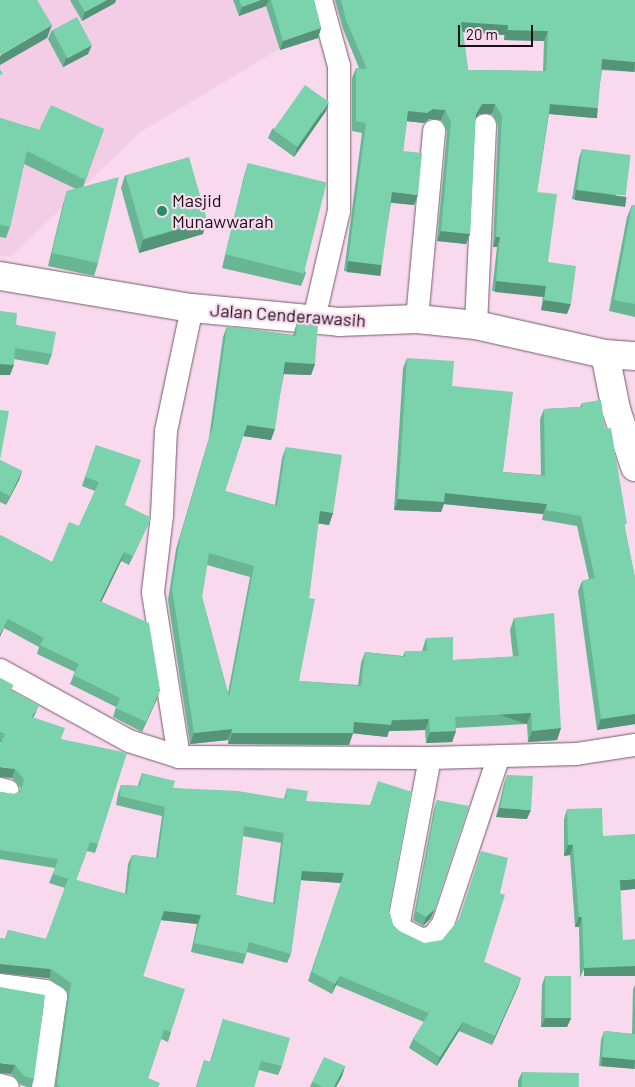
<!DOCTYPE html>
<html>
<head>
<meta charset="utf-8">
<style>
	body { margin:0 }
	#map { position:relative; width:635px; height:1087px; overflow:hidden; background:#f9d9ee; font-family:Barlow,sans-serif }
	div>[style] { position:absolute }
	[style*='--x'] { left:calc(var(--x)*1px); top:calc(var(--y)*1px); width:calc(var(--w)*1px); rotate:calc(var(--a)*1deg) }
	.built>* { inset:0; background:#f3cce5 }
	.roads { filter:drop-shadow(0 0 1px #765a6c) drop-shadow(0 0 1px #765a6c) }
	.street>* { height:22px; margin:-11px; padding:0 11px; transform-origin:11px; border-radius:11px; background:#fff }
	.secondary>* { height:28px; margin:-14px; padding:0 14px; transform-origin:14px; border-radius:14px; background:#fff }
	.wall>* { inset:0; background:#69b594 }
	.shaded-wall>* { inset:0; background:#559478; transform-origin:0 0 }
	.building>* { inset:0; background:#7ad3ac; transform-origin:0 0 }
	.dots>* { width:14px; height:14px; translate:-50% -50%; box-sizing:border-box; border:2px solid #f9d9ee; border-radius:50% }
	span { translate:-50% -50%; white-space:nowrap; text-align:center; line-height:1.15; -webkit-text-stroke:4.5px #f9d9ee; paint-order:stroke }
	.poi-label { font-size:18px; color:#1a0f16 }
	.left { translate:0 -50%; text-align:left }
	.street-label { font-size:18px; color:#1a0f16 }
	.scale { position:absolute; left:458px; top:25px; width:75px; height:22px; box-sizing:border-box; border:2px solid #1a0f16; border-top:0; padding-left:6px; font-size:15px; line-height:18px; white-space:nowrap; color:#1a0f16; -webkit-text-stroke:4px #f9d9ee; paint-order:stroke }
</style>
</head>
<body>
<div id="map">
	<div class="built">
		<div style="clip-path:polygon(0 0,361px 0,139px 133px,11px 257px,0 255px)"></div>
	</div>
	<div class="roads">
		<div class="street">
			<div style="--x:314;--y:319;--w:111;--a:-77"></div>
			<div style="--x:339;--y:211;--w:145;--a:-90"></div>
			<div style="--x:339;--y:66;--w:68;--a:-105.3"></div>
			<div style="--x:417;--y:319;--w:189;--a:-84.8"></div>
			<div style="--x:476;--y:325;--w:200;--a:-87.4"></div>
			<div style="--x:0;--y:670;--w:147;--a:28.8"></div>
			<div style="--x:129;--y:741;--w:52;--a:17.7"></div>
			<div style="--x:179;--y:757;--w:251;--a:0.2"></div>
			<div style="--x:430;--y:758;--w:146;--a:-1.6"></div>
			<div style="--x:576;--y:754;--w:60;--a:-8.7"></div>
			<div style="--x:179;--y:757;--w:167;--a:-99"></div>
			<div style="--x:153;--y:592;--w:78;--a:-83.3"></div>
			<div style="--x:162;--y:515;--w:84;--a:-87.3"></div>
			<div style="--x:166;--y:431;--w:126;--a:-78.1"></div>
			<div style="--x:430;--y:758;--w:167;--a:100.7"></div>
			<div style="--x:399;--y:922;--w:8;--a:67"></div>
			<div style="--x:402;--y:929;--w:21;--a:29"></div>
			<div style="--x:420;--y:939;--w:12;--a:-5"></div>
			<div style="--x:432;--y:938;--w:18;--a:-52"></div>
			<div style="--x:443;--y:924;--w:177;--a:-71.6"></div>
			<div style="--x:0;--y:789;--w:8;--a:14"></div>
			<div style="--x:0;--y:985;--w:46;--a:7.4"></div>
			<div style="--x:46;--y:991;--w:12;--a:31"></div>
			<div style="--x:56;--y:997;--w:91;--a:98.2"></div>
			<div style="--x:0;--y:1085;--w:8;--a:14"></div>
		</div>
		<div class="secondary">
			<div style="--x:0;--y:276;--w:195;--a:9.5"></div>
			<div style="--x:192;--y:308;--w:148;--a:5.4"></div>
			<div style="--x:339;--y:322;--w:78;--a:-2.2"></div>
			<div style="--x:417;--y:319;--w:59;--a:5.8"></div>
			<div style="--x:476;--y:325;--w:132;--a:12.7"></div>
			<div style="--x:605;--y:354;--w:30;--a:4"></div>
			<div style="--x:605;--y:354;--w:56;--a:78.7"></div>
			<div style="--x:616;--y:409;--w:61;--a:71.9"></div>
		</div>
	</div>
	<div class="wall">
		<div style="clip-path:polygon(70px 0,116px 0,115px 3px,82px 21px)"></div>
		<div style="clip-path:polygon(233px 0,314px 0,321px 28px,318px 38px,280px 50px,266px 6px,239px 16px)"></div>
		<div style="clip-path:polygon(evenodd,335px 0,635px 0,635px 72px,602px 70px,595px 118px,549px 114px,537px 192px,548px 262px,567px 314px,541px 310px,543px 296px,492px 291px,497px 247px,493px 247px,498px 126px,492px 114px,479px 114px,475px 119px,470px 234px,466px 244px,437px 241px,447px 132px,441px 120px,429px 119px,424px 123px,407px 121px,403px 151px,414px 205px,391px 203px,379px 275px,344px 271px,362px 133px,352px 131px,352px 78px,356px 68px,359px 68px,343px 29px,335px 0,463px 32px,504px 35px,504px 40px,544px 41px,543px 71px,468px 70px,463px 32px)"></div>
		<div style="clip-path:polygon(52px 30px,88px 54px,63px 67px,48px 39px)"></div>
		<div style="clip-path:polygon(326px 111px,294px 157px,268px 138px,272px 129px)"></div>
		<div style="clip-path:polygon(0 118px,39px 130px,104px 129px,83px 187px,98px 263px,94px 276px,48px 266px,63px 204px,67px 191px,76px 189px,24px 164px,10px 227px,6px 238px,0 237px)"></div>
		<div style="clip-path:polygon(582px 149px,624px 206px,572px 199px,579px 158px)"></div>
		<div style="clip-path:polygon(248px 163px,306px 273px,301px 286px,222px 268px,244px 176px)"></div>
		<div style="clip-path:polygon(125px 175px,203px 234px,139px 253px,121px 188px)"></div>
		<div style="clip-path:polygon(632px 205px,635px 205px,635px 317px,609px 311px,627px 217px)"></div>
		<div style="clip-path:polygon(0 311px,52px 354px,48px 365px,14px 359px,10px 375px,0 375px)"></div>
		<div style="clip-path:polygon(evenodd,297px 322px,315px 364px,311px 375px,284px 374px,271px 440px,243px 436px,225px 491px,275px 505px,282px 458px,286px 447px,333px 513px,329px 525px,318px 523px,299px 681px,358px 685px,361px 663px,365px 652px,403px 656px,405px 651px,422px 651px,426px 638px,453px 660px,513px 657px,510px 630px,514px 618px,561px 728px,557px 740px,528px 742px,527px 724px,456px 728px,456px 731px,452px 742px,426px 743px,425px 730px,389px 731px,387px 737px,353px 733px,349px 745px,228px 744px,228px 740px,190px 744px,168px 600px,176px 549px,209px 438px,223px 337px,227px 326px,293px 335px,297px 322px,207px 565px,250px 577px,228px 693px,202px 597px,207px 565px)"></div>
		<div style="clip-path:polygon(407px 358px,452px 386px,503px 472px,541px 475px,540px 419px,544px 409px,580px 407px,582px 403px,605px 429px,635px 578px,635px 724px,597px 730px,578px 591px,582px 581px,589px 579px,577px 526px,542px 520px,543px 514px,444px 504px,441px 512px,394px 510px,403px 368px)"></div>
		<div style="clip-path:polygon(0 410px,0 460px,22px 471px,19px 480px,6px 505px,0 502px)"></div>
		<div style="clip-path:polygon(96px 445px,125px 505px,151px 518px,147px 527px,129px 565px,121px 561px,101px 602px,160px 690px,142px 732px,113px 717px,116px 707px,70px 684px,75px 672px,37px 654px,39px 647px,4px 628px,0 535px,52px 562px,79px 526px,95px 491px,82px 486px)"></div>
		<div style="clip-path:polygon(evenodd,0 678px,13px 685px,11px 690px,35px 714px,33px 717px,61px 739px,98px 844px,95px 853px,87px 851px,76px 880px,125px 894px,128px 864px,132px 855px,156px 858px,162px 816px,116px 805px,118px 794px,121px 785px,138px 786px,139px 782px,142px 773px,173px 788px,284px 799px,287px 788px,306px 801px,389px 910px,393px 925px,399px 931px,424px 943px,484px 962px,521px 978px,492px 1045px,459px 1031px,437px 1066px,409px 1048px,413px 1039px,424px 1022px,336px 985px,332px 994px,308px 981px,341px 883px,301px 880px,291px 954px,287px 963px,247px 952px,243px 964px,191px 952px,197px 924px,161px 920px,143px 976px,171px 1032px,168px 1042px,161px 1039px,148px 1078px,159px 1087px,55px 1087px,68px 992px,48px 978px,0 973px,0 938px,5px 939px,8px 930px,46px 939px,65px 888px,49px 883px,55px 868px,0 859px,0 792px,14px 794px,20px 791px,21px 788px,12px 778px,1px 743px,0 743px,0 678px,243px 836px,281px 843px,273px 903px,236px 895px,243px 836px)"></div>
		<div style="clip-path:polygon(507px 775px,527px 819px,496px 817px,504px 784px)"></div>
		<div style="clip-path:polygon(437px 800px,431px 918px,423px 926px,413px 920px,434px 809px)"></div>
		<div style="clip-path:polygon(567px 809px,603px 836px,620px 890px,580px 978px,579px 927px,575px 927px,570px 855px,564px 856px,564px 819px)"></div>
		<div style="clip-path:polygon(545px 976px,571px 1018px,567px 1027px,541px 1027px,542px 985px)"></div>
		<div style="clip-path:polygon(635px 985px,635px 1069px,599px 1066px,601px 1040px,604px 1031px,632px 1034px,633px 989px)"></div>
		<div style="clip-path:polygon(0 987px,34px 1079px,31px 1087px,27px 1087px,21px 1085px,11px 1074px)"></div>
		<div style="clip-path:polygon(223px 1019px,282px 1066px,278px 1075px,259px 1070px,254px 1087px,196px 1087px,204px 1060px,210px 1062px)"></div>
		<div style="clip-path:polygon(345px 1066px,342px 1076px,336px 1087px,310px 1087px,312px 1082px)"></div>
		<div style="clip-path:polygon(522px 1072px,579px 1087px,518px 1087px,518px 1081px)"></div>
	</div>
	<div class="shaded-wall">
		<div style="clip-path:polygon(107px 0,116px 0,115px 3px,82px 21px,85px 12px)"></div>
		<div style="clip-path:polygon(261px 0,269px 0,266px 6px,239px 16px,242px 7px)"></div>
		<div style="left:461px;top:22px;width:47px;height:10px;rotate:4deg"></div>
		<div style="clip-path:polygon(52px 25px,47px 38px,0 65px,0 57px,1px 55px)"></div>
		<div style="clip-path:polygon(321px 28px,318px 38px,280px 50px,283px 41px)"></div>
		<div style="clip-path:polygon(508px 30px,548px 31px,544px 41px,504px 40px)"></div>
		<div style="clip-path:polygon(92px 45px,88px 54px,63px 67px,66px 58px)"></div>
		<div style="left:602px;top:59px;width:33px;height:10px;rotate:5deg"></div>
		<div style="clip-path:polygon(329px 102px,326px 111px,294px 157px,297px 148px)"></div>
		<div style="clip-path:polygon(482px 104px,495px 104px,492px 114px,479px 114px,472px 124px,476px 114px)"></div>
		<div style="left:550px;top:104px;width:48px;height:10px;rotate:5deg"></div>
		<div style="clip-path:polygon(433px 109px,445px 110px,441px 120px,429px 119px,424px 123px,405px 121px,408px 111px)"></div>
		<div style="left:576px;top:190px;width:51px;height:10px;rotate:8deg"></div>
		<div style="clip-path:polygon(392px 192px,418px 195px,414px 205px,388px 202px)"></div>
		<div style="clip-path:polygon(207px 221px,203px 234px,139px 253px,143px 240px)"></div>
		<div style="clip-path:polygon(441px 231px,470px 234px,466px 244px,437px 241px)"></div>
		<div style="clip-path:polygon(496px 237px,500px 237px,497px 247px,493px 247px)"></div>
		<div style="left:348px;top:261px;width:34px;height:11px;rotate:7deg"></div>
		<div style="left:496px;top:281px;width:50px;height:11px;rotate:6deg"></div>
		<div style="clip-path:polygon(544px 300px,571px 304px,567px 314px,541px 310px)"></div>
		<div style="clip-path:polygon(285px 362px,315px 364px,311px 375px,281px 374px)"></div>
		<div style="clip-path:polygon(0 364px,14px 365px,10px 375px,0 375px)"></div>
		<div style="clip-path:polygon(247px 425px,275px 429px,271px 440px,243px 436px)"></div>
		<div style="clip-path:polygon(22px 471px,19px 480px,6px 505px,10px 496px)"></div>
		<div style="clip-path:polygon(445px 493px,547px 504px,543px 514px,444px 504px,441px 512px,394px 510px,398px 499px)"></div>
		<div style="clip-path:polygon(320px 511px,333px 513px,329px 525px,315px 523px)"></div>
		<div style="clip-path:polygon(124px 552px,121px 561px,97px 611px,100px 601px)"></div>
		<div style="clip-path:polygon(8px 619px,0 637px,0 634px)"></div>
		<div style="clip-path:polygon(160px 690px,157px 699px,142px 732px,146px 722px)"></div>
		<div style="clip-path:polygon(39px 705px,35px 714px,28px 726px,32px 717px)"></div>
		<div style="left:531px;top:713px;width:12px;height:76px;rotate:110deg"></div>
		<div style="clip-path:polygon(635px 714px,635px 724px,597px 730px,601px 719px)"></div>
		<div style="clip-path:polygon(429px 719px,425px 730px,389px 731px,387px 737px,350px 733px,354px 722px)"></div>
		<div style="clip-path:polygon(561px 728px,557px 740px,528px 742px,532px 731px)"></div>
		<div style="clip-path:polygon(232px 729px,228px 740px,190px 744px,194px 733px)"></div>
		<div style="clip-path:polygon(456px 731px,452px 742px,426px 743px,430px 732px)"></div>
		<div style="clip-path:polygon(232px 733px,353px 733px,349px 745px,228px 744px)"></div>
		<div style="clip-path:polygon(0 767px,15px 769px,12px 778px,0 777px)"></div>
		<div style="clip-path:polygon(500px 808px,531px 810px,527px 819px,496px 817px)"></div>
		<div style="clip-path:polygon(568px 845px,573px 845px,570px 855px,564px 856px)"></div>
		<div style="clip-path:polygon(302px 871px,344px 873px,341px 883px,299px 880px)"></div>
		<div style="clip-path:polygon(635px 879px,635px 889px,616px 891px,620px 880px)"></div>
		<div style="clip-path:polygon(435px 909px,431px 918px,423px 926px,426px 917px)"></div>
		<div style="clip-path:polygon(164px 911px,201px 915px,197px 924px,160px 920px)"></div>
		<div style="clip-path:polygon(579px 917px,582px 917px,579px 927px,575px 927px)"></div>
		<div style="left:0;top:964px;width:51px;height:9px;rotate:6deg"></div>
		<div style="left:635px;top:966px;width:10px;height:51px;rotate:90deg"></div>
		<div style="clip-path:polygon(340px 976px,332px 994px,335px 984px)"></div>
		<div style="clip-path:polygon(521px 978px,518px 987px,492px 1045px,495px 1036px)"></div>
		<div style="clip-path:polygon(545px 1018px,571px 1018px,567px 1027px,541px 1027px)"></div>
		<div style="clip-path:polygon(463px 1022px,459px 1031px,437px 1066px,440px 1057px)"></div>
		<div style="left:602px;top:1057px;width:33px;height:9px;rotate:5deg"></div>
		<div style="clip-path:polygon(0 1063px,15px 1065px,11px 1074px,0 1073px)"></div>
		<div style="clip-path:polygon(345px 1066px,342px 1076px,336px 1087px,334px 1087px)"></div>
	</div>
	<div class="building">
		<div style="clip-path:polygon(0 0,37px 0,52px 25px,1px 55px,0 53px)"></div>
		<div style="clip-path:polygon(78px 0,107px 0,85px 12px)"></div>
		<div style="clip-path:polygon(239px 0,261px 0,242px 7px)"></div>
		<div style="clip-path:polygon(271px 0,314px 0,321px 28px,283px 41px)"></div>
		<div style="clip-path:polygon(evenodd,341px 0,635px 0,635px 62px,602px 59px,598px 108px,550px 104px,537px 192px,557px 194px,548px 262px,576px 266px,571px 304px,544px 300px,546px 286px,496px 281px,500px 237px,496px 237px,502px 116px,495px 104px,482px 104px,476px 114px,470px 234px,441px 231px,451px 122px,445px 110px,433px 109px,427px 113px,408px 111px,403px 151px,422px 153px,418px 195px,392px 192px,382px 265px,348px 261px,366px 123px,356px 121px,356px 68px,367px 69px,346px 20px,341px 0,461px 22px,508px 25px,508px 30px,548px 31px,546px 71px,468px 70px,461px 22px)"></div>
		<div style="left:77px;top:17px;width:32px;height:28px;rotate:62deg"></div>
		<div style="clip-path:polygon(0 69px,3px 74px,0 75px)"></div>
		<div style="left:305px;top:85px;width:29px;height:55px;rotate:35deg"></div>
		<div style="clip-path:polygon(51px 105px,104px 129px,85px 180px,27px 151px,10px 227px,0 225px,0 118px,39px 130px)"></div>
		<div style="left:582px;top:149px;width:49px;height:41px;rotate:7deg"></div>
		<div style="left:189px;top:157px;width:66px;height:66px;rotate:74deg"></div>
		<div style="left:248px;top:163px;width:81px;height:94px;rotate:14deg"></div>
		<div style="clip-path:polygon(119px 177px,98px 263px,52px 253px,67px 191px)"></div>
		<div style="clip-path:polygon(632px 205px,635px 205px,635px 304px,614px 300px)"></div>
		<div style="clip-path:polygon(0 311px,17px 313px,16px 325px,56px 332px,52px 354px,15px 348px,14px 365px,0 364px)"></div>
		<div style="clip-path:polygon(evenodd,297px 322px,318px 324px,315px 364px,285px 362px,275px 429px,247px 425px,225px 491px,277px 506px,286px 447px,342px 455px,333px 513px,320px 511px,309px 598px,315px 599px,299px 681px,361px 686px,365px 652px,405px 657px,405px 651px,427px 651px,426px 638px,453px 637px,453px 660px,519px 656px,514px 618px,554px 613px,561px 728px,532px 731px,531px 713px,455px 717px,456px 731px,430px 732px,429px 719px,392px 720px,391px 725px,354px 722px,353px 733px,232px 733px,232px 729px,194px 733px,172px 589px,180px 538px,213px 426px,227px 326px,296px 336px,297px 322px,209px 553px,254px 566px,229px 697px,202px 597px,209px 553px)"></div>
		<div style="clip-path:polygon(407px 358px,454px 361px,452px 386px,513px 392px,503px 472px,545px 476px,544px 409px,582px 407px,582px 403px,601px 400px,605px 429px,611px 428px,627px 524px,624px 525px,635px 578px,635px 714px,601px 719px,582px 581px,595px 578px,581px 516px,546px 510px,547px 504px,445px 493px,444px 502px,398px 499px)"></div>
		<div style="clip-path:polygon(0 410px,9px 411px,0 460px,22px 471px,10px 496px,0 491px)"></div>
		<div style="clip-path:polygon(96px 445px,141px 460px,125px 505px,151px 518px,133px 556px,124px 552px,100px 601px,149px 623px,160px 690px,146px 722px,116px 708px,120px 698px,73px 675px,79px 664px,40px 645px,44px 638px,8px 619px,0 634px,0 535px,52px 562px,69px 522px,79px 526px,99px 482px,85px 477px)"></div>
		<div style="clip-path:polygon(evenodd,0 678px,13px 685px,11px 690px,39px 705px,32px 717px,65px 728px,61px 739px,127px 753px,98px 844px,90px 842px,76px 880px,127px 894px,132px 855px,158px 858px,165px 807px,120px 796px,121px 785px,140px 786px,142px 773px,175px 781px,173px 788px,238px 791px,286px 799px,287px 788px,308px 791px,306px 801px,370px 805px,378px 781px,412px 792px,389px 910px,393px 925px,399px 931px,424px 943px,442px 940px,459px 919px,481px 851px,508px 858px,500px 893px,505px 895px,484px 962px,521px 978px,495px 1036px,463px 1022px,440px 1057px,413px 1039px,429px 1013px,340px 976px,335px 984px,312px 972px,344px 873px,302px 871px,291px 954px,249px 942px,246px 954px,194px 943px,201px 915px,164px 911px,143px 976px,185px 989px,171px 1032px,164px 1030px,148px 1078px,160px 1083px,158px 1087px,59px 1087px,60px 1086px,57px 1085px,71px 983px,51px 969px,0 964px,0 938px,6px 939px,8px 930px,46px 939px,68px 879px,53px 874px,58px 859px,0 850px,0 792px,14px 794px,21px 791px,24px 779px,15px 769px,0 767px,0 745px,5px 734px,0 732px,0 678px,244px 826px,284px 833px,275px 904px,236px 895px,244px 826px)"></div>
		<div style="clip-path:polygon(507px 775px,533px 776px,531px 810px,500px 808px)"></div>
		<div style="clip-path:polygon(437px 800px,469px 806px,435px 909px,426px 917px,416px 911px)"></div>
		<div style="clip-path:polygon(602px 808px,603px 836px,635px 834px,635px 879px,620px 880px,623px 940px,635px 939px,635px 966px,584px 968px,582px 917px,579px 917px,573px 845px,568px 845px,567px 809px)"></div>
		<div style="left:545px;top:976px;width:26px;height:42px"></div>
		<div style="clip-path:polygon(0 987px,45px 995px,34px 1079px,24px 1076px,15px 1065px,0 1063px)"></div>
		<div style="clip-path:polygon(223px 1019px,290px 1038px,282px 1066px,261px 1061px,254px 1087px,197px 1087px,204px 1060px,211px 1062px)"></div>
		<div style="clip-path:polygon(635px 1027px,635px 1060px,602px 1057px,604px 1031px,635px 1034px)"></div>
		<div style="clip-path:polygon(324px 1057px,345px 1066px,334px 1087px,323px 1087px,312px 1082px)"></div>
		<div style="left:522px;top:1072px;width:57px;height:15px;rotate:1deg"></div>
	</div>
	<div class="dots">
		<div style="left:162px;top:211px;background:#278c68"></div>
	</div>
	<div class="poi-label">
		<span class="left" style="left:172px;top:211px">Masjid<br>Munawwarah</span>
	</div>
	<div class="street-label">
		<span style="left:288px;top:315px;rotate:4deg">Jalan Cenderawasih</span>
	</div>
	<div class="scale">20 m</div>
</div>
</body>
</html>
